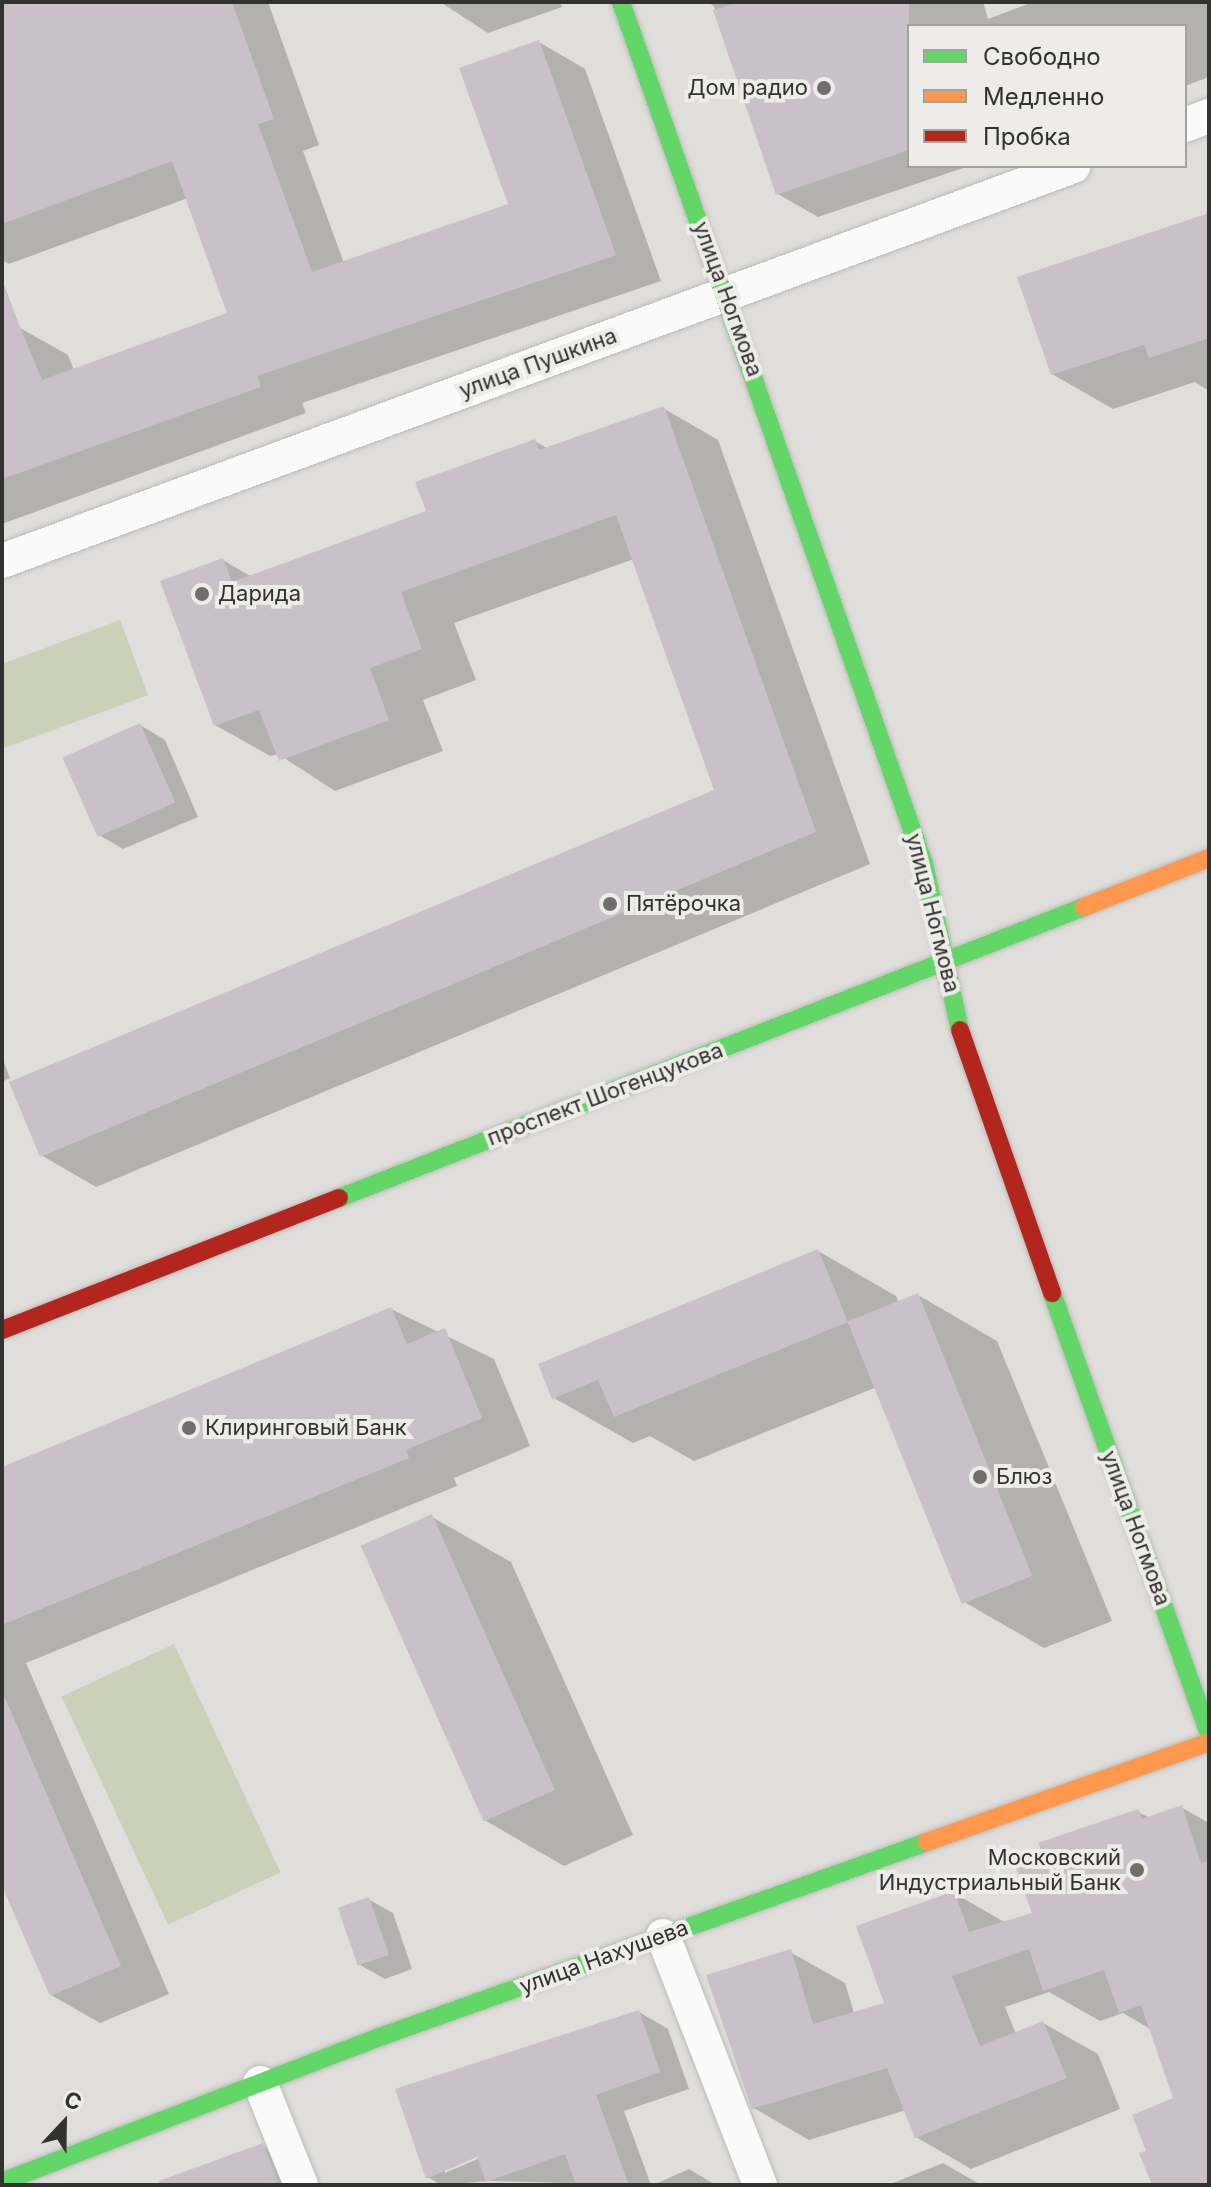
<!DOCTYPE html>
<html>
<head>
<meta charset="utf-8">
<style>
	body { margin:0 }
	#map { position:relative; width:1211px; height:2187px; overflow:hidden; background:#dfdedb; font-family:Inter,sans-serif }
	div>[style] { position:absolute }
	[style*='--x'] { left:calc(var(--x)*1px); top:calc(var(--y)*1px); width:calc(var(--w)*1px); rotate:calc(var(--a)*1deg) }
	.green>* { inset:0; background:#cbd1b9; transform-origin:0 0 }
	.shadow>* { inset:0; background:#0003 }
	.building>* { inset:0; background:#cac1c8; transform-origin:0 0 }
	.roads { filter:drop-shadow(0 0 2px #bcbbb9) drop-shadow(0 0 2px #bcbbb9) }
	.street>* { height:34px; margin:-17px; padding:0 17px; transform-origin:17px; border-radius:17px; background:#fafafa }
	.fast>* { height:18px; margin:-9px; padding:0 9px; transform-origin:9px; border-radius:9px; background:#63d668 }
	.slow>* { height:18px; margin:-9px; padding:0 9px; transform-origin:9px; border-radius:9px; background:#ff974d }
	.jam>* { height:18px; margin:-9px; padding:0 9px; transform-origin:9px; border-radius:9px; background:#b3261e }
	.dots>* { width:22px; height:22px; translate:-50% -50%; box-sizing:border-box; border:4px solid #edece8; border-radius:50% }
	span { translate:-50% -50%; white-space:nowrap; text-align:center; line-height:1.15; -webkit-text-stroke:8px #edece8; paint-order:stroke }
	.poi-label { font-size:22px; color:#323230 }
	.right { translate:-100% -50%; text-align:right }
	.left { translate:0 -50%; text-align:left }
	.street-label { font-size:22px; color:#323230 }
	.frame { position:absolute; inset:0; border:4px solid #323230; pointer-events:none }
	.legend { position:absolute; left:907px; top:24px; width:280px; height:144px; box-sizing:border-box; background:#edece8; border:2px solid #a2a29e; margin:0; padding:10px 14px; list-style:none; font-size:24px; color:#323230 }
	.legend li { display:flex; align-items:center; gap:16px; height:40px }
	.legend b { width:40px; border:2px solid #a2a29e }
	.north { position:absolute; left:24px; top:2083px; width:80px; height:80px; -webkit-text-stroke:6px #edece8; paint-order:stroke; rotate:22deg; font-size:22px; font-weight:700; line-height:32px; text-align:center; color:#323230 }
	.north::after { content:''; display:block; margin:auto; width:28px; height:36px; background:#323230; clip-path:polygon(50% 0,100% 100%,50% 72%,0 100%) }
</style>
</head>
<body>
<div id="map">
	<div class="green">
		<div style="clip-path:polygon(120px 620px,148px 695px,2px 749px,2px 664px)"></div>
		<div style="left:174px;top:1644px;width:252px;height:124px;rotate:65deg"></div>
	</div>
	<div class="shadow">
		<div style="clip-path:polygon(2px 2px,268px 2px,319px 145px,303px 151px,344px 263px,510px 205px,539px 42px,585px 69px,661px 281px,302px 403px,306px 413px,2px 524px,2px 280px,20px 328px,68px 355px,74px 370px,229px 314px,188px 198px,9px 264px,2px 260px)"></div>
		<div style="clip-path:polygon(440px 2px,560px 2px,562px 7px,488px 33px)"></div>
		<div style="clip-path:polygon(707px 2px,983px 2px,988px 19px,1033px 2px,1209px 2px,1209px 77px,1185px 86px,1185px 26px,909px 26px,909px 166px,969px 166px,818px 217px,778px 194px,714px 6px)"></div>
		<div style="clip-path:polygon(1209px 215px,1209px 391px,1195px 382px,1113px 409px,1052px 374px)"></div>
		<div style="clip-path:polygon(663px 408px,718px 440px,870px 864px,96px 1187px,41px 1155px,716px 792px,634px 559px,454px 623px,476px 680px,423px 700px,443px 751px,335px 791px,278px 754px,270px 756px,215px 725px,223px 560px,252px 577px,428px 512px,535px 441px,548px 449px)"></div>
		<div style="clip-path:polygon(140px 725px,165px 740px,198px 817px,123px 849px,99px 835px)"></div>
		<div style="clip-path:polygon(2px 1057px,10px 1078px,2px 1082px)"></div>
		<div style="clip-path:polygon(818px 1251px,896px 1296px,899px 1303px,918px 1295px,997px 1341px,1112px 1621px,1044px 1648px,966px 1603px,877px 1387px,694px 1461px,650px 1436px,633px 1443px,554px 1398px)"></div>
		<div style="clip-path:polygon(391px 1309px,494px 1359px,530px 1446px,454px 1478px,457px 1486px,26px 1663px,169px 1994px,100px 2023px,51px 1995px,2px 1881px,2px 1469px)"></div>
		<div style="clip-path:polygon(432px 1517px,511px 1562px,633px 1835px,564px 1866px,486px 1821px)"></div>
		<div style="clip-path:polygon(1181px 1807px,1209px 1823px,1209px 2185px,1154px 2185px,1148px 2152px,1175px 2099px,1152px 2030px,1123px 2013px,1100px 2021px,1049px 1992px,1005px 2007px,1016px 2034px,1043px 2023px,1098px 2054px,1120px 2109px,971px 2169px,916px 2137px,906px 2110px,809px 2140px,754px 2108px,790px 1952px,845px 1983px,854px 2013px,886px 2004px,954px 1893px,1006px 1923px,1034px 1914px,1138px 1812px,1150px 1818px)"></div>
		<div style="clip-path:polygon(368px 1899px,393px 1913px,412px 1969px,385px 1979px,360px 1965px)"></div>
		<div style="clip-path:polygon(evenodd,639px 2012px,668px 2029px,689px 2089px,624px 2111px,651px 2185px,488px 2181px,441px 2185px,428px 2177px,639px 2012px,486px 2151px,487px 2155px,445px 2173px,445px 2168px,486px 2151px)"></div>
		<div style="clip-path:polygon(262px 2145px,286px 2159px,296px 2185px,176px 2185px)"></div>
		<div style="clip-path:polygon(943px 2163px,981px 2185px,888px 2185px)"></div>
		<div style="clip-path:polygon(689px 2169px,716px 2185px,653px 2185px)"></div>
	</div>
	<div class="building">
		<div style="clip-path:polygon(2px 2px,232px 2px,274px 119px,258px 124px,312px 272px,508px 204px,459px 68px,539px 40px,616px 255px,257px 376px,261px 387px,2px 479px,2px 283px,42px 380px,227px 313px,172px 161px,2px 224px)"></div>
		<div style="clip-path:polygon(738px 2px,909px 2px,909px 150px,776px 195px,713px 10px)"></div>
		<div style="clip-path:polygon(1209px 213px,1209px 338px,1149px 358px,1144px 345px,1051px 375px,1017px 277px)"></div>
		<div style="clip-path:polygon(664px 406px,816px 832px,40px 1157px,9px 1082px,714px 790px,616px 515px,401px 592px,422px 649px,370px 668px,389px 720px,279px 761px,259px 710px,214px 726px,160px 581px,223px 558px,232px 582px,426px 511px,415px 482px,535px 439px,539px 450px)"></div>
		<div style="left:140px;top:723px;width:87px;height:85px;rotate:66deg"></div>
		<div style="clip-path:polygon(818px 1249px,848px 1322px,614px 1417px,598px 1380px,552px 1399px,538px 1364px)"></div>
		<div style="left:918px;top:1293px;width:305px;height:76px;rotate:68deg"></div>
		<div style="clip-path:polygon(391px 1307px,407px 1344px,445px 1328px,482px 1418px,406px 1450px,409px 1458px,2px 1625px,2px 1467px)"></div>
		<div style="left:432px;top:1514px;width:302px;height:78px;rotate:66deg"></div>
		<div style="clip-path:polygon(2px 1691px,121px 1966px,50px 1996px,2px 1886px)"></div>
		<div style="clip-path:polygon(1182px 1805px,1201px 1863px,1209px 1861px,1209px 2185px,1152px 2185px,1139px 2153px,1146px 2151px,1132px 2115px,1173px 2098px,1141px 2005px,1119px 2013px,1104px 1970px,1043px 1991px,1029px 1949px,952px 1976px,980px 2046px,1043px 2021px,1067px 2078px,915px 2138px,887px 2068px,752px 2109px,706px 1975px,791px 1949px,813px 2024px,884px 2003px,856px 1926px,954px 1891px,969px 1932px,1032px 1913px,1013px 1859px,1041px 1850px,1038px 1843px,1138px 1809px,1142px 1819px)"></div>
		<div style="left:369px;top:1897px;width:61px;height:33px;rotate:71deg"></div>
		<div style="clip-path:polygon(639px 2010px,660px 2072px,596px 2095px,629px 2185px,576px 2185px,565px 2154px,486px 2182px,477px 2157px,426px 2179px,395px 2089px)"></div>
		<div style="clip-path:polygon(263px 2143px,279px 2185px,160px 2185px,159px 2181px)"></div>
	</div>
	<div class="roads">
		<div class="street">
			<div style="--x:1185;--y:125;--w:26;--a:-21"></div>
			<div style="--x:2;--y:561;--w:1142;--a:-20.23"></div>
			<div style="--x:663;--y:1936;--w:267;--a:68.7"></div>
			<div style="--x:260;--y:2083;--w:110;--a:68.1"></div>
		</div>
		<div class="fast">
			<div style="--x:621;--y:2;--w:914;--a:70.63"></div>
			<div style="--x:924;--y:864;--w:170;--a:77.8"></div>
			<div style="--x:339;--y:1198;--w:800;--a:-21.34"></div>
			<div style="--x:1052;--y:1293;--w:469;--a:70.4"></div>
			<div style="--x:2;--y:2182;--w:402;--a:-21"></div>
			<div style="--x:377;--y:2038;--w:584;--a:-19.61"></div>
		</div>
		<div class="slow">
			<div style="--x:1084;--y:907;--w:134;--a:-21.4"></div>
			<div style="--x:927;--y:1842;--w:299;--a:-19.5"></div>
		</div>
		<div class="jam">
			<div style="--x:960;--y:1030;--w:279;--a:70.7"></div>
			<div style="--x:2;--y:1330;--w:362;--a:-21.4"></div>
		</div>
	</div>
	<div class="dots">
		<div style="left:824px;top:88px;background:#6f6e6c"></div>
		<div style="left:202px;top:594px;background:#6f6e6c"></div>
		<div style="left:610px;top:904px;background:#6f6e6c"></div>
		<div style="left:189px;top:1428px;background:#6f6e6c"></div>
		<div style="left:980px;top:1477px;background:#6f6e6c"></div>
		<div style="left:1137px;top:1870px;background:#6f6e6c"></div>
	</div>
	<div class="poi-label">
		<span class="right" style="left:808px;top:88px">Дом радио</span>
		<span class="left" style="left:218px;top:594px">Дарида</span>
		<span class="left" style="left:626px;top:904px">Пятёрочка</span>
		<span class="left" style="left:205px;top:1428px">Клиринговый Банк</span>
		<span class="left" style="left:996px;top:1477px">Блюз</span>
		<span class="right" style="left:1121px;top:1870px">Московский<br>Индустриальный Банк</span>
	</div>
	<div class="street-label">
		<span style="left:728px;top:299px;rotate:70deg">улица Ногмова</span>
		<span style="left:538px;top:363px;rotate:-20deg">улица Пушкина</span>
		<span style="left:933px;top:913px;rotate:76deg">улица Ногмова</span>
		<span style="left:605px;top:1094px;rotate:-21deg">проспект Шогенцукова</span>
		<span style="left:1136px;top:1528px;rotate:70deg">улица Ногмова</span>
		<span style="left:604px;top:1957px;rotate:-20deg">улица Нахушева</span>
	</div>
	<div class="frame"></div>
	<ul class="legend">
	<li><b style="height:10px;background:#63d668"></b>Свободно</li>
	<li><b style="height:10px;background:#ff974d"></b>Медленно</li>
	<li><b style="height:10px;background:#b3261e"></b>Пробка</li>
	</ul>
	<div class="north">С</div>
</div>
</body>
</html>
